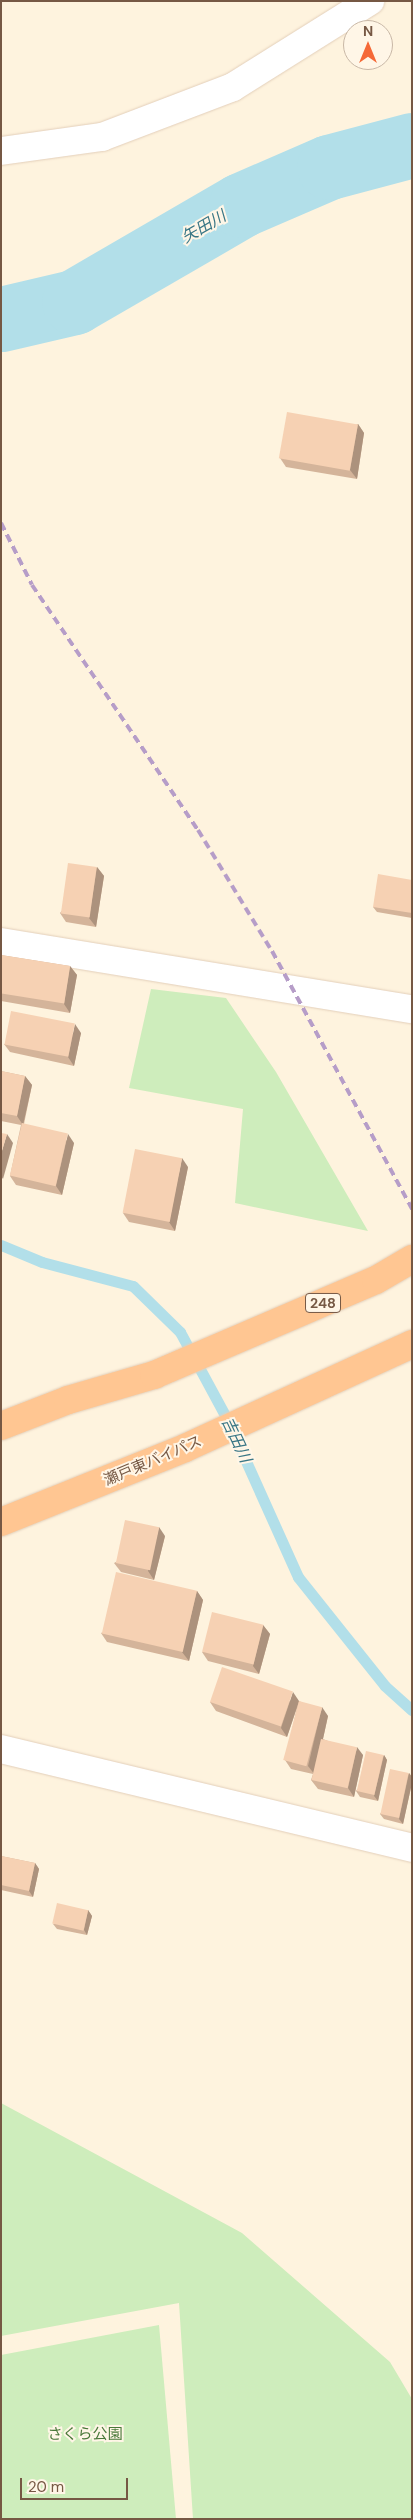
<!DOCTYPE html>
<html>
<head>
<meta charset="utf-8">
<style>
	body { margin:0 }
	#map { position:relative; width:413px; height:2520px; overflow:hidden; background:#fef3de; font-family:"DM Sans","Noto Sans JP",sans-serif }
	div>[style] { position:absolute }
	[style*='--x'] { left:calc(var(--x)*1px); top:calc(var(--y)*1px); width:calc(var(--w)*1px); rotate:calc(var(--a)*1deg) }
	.green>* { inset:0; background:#ceedbc }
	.stream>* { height:11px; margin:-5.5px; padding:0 5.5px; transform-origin:5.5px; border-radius:5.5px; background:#b2dfe9 }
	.river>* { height:65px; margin:-32.5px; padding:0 32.5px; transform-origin:32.5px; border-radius:32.5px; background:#b2dfe9 }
	.roads { filter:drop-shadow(0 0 1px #e3cfba) drop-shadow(0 0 1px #e3cfba) }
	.minor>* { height:28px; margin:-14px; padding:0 14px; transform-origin:14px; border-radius:14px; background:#fff }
	.trunk>* { height:28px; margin:-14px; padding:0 14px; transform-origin:14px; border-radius:14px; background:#ffc692 }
	.rail>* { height:4px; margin-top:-2px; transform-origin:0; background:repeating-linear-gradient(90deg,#b69dc8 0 8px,transparent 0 13px) }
	.wall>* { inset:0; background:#d4b49a }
	.shaded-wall>* { inset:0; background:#ac927d }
	.building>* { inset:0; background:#f6d1b3; transform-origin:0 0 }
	span { translate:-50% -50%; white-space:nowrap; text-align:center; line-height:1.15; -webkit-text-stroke:4px #fff6e7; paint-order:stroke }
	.shield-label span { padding:1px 4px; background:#fff6e7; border:1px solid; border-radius:4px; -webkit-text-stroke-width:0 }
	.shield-label { font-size:14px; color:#765844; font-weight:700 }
	.street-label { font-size:15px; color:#765844 }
	.park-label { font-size:15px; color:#497839 }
	.water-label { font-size:16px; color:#397685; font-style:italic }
	.frame { position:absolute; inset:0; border:2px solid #765844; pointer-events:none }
	.north { position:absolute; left:343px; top:20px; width:50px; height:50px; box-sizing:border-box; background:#fff6e7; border:1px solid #c8b7a6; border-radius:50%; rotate:0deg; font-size:14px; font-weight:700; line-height:20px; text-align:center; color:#765844 }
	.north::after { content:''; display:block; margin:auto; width:18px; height:22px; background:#f56937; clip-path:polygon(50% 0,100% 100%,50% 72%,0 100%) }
	.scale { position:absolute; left:20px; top:2478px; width:108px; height:22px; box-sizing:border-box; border:2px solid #765844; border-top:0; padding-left:6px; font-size:15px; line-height:18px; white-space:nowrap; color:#765844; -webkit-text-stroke:4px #fff6e7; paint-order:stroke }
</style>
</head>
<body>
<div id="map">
	<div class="green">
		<div style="clip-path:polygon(151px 989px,226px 998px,276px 1072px,368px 1231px,235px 1203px,243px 1109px,129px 1088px)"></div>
		<div style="clip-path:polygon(1px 2103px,242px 2233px,390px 2362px,412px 2399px,412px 2519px,193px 2519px,179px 2303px,1px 2336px)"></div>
		<div style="clip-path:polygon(159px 2325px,176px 2519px,1px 2519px,1px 2355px)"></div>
	</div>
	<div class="stream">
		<div style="--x:1;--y:1245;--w:44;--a:22.5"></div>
		<div style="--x:42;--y:1262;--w:94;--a:14.8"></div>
		<div style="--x:133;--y:1286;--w:66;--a:44.4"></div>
		<div style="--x:180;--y:1332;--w:99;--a:61.6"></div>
		<div style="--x:227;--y:1419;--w:173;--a:65.8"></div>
		<div style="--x:298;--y:1577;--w:139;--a:51.4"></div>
		<div style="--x:385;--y:1686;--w:36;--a:42"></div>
	</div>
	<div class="river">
		<div style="--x:1;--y:319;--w:75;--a:-13.1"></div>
		<div style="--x:74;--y:302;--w:193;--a:-30.1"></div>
		<div style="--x:241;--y:205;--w:96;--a:-23.4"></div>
		<div style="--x:329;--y:167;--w:86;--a:-14.8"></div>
	</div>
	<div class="roads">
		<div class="minor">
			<div style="--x:1;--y:151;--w:102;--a:-7.9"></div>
			<div style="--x:102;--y:137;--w:140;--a:-20.9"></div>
			<div style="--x:233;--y:87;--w:162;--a:-32.1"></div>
			<div style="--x:1;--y:942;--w:416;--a:9.3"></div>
			<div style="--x:1;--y:1749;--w:423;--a:13.5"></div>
		</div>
		<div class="trunk">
			<div style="--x:1;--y:1426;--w:72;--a:-21.2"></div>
			<div style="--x:68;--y:1400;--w:90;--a:-16.2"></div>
			<div style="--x:154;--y:1375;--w:241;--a:-23.2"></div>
			<div style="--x:376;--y:1280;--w:42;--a:-30.3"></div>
			<div style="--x:1;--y:1522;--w:198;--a:-21.9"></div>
			<div style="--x:185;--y:1448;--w:250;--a:-24.6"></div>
		</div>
	</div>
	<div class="rail">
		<div style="--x:1;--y:523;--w:69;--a:63.4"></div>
		<div style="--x:32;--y:585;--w:296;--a:55.9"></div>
		<div style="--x:198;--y:830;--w:142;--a:58.6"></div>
		<div style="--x:272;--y:951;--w:294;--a:61.5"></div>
	</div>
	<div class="wall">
		<div style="clip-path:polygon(358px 424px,364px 433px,357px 479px,286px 467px,280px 458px)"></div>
		<div style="clip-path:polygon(97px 867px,104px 876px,96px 927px,66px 922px,60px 913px)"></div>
		<div style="clip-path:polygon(412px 880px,412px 918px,377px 912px,373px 907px)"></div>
		<div style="clip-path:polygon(1px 955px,70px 966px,77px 975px,70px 1013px,1px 1001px)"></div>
		<div style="clip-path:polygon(81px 1033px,74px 1066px,10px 1052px,4px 1044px)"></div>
		<div style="clip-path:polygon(1px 1071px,25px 1076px,32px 1085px,24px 1124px,74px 1143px,62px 1195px,16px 1185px,10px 1176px,21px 1125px,1px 1121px)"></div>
		<div style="clip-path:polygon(188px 1167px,175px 1231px,129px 1222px,123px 1213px)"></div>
		<div style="clip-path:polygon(165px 1536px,154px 1580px,121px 1572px,114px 1563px)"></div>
		<div style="clip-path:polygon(197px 1591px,203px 1600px,189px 1661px,107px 1642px,101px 1633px)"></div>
		<div style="clip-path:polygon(263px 1625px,270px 1634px,259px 1674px,208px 1661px,202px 1652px)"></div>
		<div style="clip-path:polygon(299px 1701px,328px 1716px,323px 1739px,363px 1755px,354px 1797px,318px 1789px,311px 1780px,313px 1774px,291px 1769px,285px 1760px,297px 1708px,287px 1737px,216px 1711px,210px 1702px)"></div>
		<div style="clip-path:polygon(384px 1755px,387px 1760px,378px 1801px,360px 1797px,356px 1791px)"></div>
		<div style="clip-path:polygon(409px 1773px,412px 1777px,412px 1783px,403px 1824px,384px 1819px,380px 1814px)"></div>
		<div style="clip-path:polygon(1px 1856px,35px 1863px,39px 1869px,33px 1897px,1px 1890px)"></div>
		<div style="clip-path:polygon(88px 1910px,92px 1916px,87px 1935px,57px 1929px,53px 1924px)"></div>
	</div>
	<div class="shaded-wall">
		<div style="clip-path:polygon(358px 424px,364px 433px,357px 479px,350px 470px)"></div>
		<div style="clip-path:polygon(97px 867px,104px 876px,96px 927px,89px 918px)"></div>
		<div style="clip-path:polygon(70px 966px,77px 975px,70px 1013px,64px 1004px)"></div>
		<div style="clip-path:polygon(75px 1024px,81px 1033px,74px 1066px,68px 1057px)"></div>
		<div style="clip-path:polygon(25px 1076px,32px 1085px,23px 1125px,17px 1116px)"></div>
		<div style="clip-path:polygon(7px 1134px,13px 1143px,3px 1179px,1px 1176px,1px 1154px)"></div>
		<div style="clip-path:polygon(68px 1134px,74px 1143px,62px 1195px,56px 1186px)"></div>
		<div style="clip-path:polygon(182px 1158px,188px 1167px,175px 1231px,169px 1222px)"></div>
		<div style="clip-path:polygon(159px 1527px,165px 1536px,154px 1580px,148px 1571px)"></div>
		<div style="clip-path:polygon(197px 1591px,203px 1600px,189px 1661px,182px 1652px)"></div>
		<div style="clip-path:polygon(263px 1625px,270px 1634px,259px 1674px,253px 1666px)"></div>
		<div style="clip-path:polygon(293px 1692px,299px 1701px,287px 1737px,281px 1728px)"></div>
		<div style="clip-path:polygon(322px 1707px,328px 1716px,315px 1775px,308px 1766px)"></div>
		<div style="clip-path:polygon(357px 1747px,363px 1755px,354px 1797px,348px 1788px)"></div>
		<div style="clip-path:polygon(384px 1755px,387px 1760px,378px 1801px,374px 1796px)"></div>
		<div style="clip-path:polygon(409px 1773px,412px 1777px,412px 1783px,403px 1824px,399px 1819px)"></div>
		<div style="clip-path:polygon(35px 1863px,39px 1869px,33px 1897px,29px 1891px)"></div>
		<div style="clip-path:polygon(88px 1910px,92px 1916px,87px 1935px,84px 1930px)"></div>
	</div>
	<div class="building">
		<div style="left:287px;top:412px;width:72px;height:47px;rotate:10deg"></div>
		<div style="left:68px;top:863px;width:29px;height:51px;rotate:8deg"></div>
		<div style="clip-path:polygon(378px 874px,412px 880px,412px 913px,373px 907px)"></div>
		<div style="left:1px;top:955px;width:70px;height:38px;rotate:9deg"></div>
		<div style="left:11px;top:1011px;width:65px;height:34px;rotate:11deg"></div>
		<div style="clip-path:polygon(1px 1071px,25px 1076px,17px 1116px,1px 1113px)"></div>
		<div style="left:22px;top:1123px;width:47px;height:54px;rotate:13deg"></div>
		<div style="clip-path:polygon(1px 1133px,7px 1134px,1px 1154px)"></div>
		<div style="left:135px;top:1149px;width:48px;height:65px;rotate:11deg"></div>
		<div style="left:125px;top:1520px;width:35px;height:44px;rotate:12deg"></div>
		<div style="left:116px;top:1572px;width:83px;height:63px;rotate:13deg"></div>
		<div style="left:212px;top:1612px;width:53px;height:41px;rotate:14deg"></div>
		<div style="left:222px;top:1667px;width:75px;height:37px;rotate:19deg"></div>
		<div style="left:299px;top:1701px;width:24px;height:61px;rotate:15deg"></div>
		<div style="left:321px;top:1739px;width:37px;height:42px;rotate:13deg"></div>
		<div style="left:366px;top:1751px;width:18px;height:41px;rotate:13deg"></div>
		<div style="left:390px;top:1769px;width:19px;height:46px;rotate:12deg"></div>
		<div style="clip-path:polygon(1px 1856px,35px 1863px,29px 1891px,1px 1885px)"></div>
		<div style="left:57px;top:1903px;width:32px;height:21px;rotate:13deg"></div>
	</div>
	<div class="shield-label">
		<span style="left:323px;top:1303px">248</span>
	</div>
	<div class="street-label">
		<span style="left:153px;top:1461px;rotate:-23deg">瀬戸東バイパス</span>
	</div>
	<div class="park-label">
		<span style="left:85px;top:2435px">さくら公園</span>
	</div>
	<div class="water-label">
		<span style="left:204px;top:227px;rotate:-30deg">矢田川</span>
		<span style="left:236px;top:1440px;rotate:65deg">吉田川</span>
	</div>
	<div class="frame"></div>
	<div class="north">N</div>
	<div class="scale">20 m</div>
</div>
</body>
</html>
